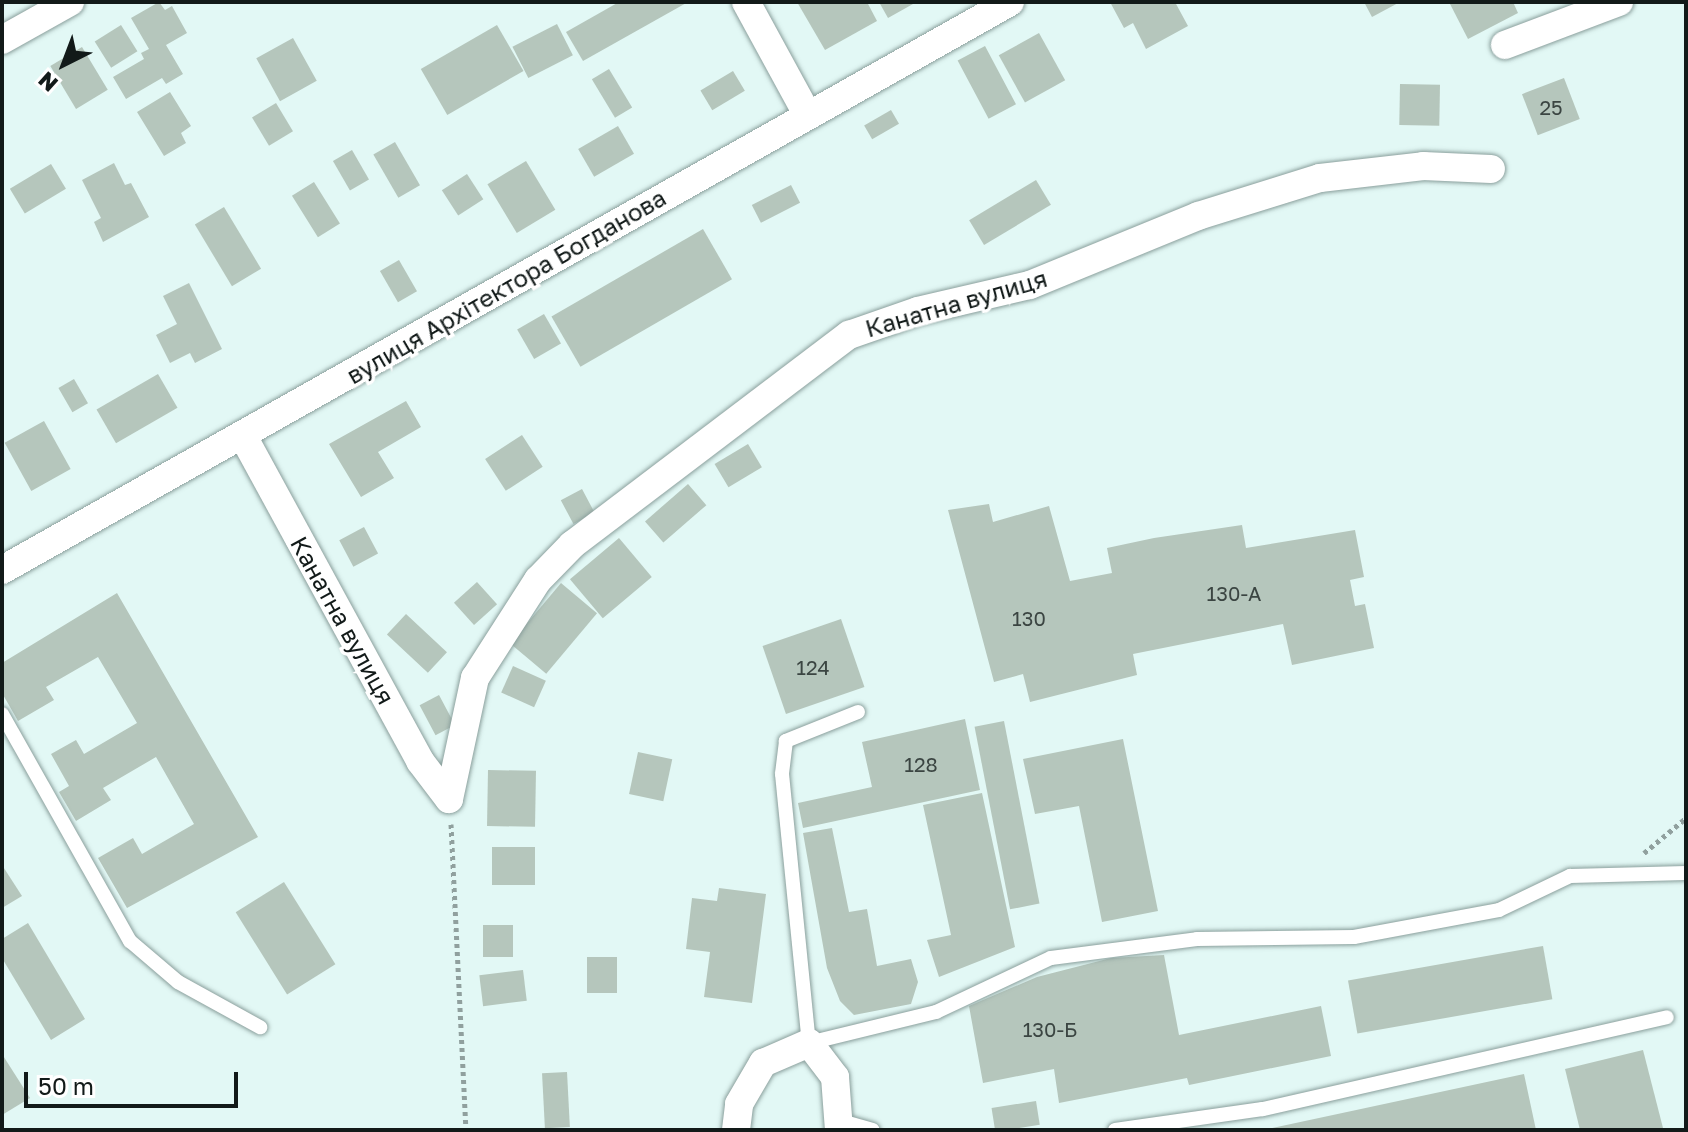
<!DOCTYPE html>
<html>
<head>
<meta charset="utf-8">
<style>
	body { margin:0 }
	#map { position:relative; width:1688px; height:1132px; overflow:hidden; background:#e2f8f5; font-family:"Golos Text",sans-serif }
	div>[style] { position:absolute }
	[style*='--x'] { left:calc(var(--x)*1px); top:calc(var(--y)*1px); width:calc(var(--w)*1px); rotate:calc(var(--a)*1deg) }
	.building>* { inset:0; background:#b5c6bc; transform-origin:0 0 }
	.path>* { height:5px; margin-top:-2.5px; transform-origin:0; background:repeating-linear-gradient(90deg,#90a09e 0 4px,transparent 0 8px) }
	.roads { filter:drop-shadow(0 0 2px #8a9f9c) drop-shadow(0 0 2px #8a9f9c) }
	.lane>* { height:14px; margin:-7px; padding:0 7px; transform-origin:7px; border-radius:7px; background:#fff }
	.street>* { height:28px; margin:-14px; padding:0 14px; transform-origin:14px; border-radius:14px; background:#fff }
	span { translate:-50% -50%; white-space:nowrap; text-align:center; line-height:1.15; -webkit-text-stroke:7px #fff; paint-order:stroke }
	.number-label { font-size:20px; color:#3b4542 }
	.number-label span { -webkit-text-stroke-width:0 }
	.street-label { font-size:24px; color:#121a19 }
	.frame { position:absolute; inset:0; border:4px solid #121a19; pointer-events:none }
	.north { position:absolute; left:24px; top:24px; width:80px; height:80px; -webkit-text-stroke:6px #fff; paint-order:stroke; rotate:222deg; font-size:22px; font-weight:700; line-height:32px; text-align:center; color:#121a19 }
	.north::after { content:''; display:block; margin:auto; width:28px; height:36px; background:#121a19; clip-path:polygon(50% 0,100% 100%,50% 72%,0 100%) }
	.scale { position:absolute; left:24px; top:1072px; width:214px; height:36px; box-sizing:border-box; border:4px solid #121a19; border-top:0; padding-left:10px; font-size:24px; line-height:28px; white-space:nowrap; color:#121a19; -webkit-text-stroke:6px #fff; paint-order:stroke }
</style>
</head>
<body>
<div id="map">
	<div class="building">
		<div style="clip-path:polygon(159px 2px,165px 10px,172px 6px,187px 33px,166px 45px,183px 74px,166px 84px,162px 78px,126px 99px,113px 77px,144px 59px,141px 53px,149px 49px,131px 18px)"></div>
		<div style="clip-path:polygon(619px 2px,688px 2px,583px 61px,566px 32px)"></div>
		<div style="clip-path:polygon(797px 2px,867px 2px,877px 21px,825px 50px)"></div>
		<div style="clip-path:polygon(879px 2px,911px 2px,913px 4px,888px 18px)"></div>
		<div style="clip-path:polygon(1110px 2px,1175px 2px,1188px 26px,1146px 49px,1133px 23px,1124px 28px)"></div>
		<div style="clip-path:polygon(1364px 2px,1400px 2px,1372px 17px)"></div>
		<div style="clip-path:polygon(1449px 2px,1513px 2px,1518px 13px,1468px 39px)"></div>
		<div style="left:557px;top:24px;width:35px;height:50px;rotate:63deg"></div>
		<div style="left:121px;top:25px;width:31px;height:31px;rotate:58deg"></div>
		<div style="left:497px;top:25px;width:53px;height:88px;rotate:60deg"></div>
		<div style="left:1039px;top:33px;width:54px;height:46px;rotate:61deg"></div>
		<div style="left:293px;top:38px;width:49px;height:42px;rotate:61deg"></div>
		<div style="left:985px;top:46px;width:66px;height:31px;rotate:62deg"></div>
		<div style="left:82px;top:47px;width:50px;height:37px;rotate:59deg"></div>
		<div style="left:609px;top:69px;width:45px;height:20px;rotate:59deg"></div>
		<div style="left:733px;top:71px;width:23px;height:38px;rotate:59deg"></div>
		<div style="left:1564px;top:78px;width:44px;height:45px;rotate:69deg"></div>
		<div style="left:1400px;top:84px;width:40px;height:41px;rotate:1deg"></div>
		<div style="clip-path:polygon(170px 92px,191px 126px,181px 133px,186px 143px,164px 156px,137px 112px)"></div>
		<div style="left:276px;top:103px;width:33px;height:28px;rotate:59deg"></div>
		<div style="left:891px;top:110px;width:16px;height:31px;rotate:60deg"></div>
		<div style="left:618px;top:126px;width:32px;height:46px;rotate:60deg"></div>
		<div style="left:395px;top:142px;width:50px;height:25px;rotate:60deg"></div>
		<div style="left:352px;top:150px;width:34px;height:22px;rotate:60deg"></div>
		<div style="left:526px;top:161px;width:57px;height:45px;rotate:59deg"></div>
		<div style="clip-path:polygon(114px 163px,125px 185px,131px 183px,149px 217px,103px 242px,94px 222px,101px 218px,82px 180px)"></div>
		<div style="left:51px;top:164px;width:29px;height:48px;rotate:59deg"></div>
		<div style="left:467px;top:174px;width:30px;height:30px;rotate:57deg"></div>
		<div style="left:1036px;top:180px;width:29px;height:78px;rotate:59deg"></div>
		<div style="left:314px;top:182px;width:49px;height:26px;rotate:58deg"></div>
		<div style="left:791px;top:185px;width:20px;height:44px;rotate:63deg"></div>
		<div style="left:224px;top:207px;width:72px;height:34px;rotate:59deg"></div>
		<div style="left:703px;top:229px;width:58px;height:175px;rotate:60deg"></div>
		<div style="left:399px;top:260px;width:36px;height:22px;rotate:60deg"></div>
		<div style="clip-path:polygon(189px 283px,222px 349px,195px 363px,190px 353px,170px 363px,156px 335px,177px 324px,163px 296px)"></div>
		<div style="left:544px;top:314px;width:34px;height:31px;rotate:60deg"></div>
		<div style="left:158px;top:374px;width:39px;height:71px;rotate:60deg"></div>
		<div style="left:74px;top:379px;width:28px;height:18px;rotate:60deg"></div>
		<div style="clip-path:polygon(406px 401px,421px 427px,378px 452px,394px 478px,361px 497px,329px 444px)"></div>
		<div style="left:44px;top:421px;width:55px;height:45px;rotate:61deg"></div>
		<div style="left:522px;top:435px;width:38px;height:44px;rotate:57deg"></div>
		<div style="left:748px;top:444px;width:27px;height:39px;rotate:59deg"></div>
		<div style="left:688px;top:484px;width:28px;height:57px;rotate:49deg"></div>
		<div style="left:582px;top:489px;width:27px;height:24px;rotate:62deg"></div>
		<div style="clip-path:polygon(989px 504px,993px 522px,1049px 506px,1070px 581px,1112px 573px,1107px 548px,1154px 538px,1242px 525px,1246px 548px,1355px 530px,1364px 577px,1350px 580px,1355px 606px,1365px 604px,1374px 648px,1292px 665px,1283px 624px,1133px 654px,1137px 675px,1030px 702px,1023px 674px,994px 682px,948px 510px)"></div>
		<div style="left:364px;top:527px;width:30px;height:28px;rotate:62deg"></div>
		<div style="left:619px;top:538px;width:51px;height:64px;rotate:50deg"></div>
		<div style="left:477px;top:582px;width:30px;height:31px;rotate:48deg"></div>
		<div style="left:561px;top:583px;width:47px;height:79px;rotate:40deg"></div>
		<div style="clip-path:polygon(117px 593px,258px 837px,127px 908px,98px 858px,133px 838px,142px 854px,194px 824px,156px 757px,103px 788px,111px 800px,76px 821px,59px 792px,69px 786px,51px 754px,76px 740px,84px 754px,137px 723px,98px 657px,46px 687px,54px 700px,18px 721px,2px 693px,2px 663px)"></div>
		<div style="left:406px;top:614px;width:56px;height:28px;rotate:43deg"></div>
		<div style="left:841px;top:619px;width:72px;height:83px;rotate:71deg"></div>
		<div style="left:513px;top:666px;width:36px;height:29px;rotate:24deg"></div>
		<div style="left:439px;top:695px;width:34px;height:22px;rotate:62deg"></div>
		<div style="clip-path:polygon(965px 719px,980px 790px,803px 828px,798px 803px,872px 787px,862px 742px)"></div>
		<div style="left:1004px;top:721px;width:186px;height:30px;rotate:79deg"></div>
		<div style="clip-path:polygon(1123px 739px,1158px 911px,1102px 922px,1079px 806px,1035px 814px,1023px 759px)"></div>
		<div style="left:638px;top:752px;width:35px;height:43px;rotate:12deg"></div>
		<div style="left:488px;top:770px;width:48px;height:56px;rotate:1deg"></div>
		<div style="clip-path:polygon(982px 793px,1015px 947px,939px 977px,927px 940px,951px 935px,923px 805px)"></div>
		<div style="clip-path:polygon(832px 828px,849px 912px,867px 909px,877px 966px,911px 959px,918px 982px,911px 1004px,854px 1015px,840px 1001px,827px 968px,803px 833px)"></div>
		<div style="left:535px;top:847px;width:38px;height:43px;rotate:90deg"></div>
		<div style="clip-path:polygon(2px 865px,22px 896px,2px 908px)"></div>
		<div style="left:284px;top:882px;width:97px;height:57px;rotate:58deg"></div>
		<div style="clip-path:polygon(719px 888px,766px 894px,752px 1003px,704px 997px,710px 952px,686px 949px,692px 898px,717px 901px)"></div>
		<div style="clip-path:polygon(28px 923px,85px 1019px,51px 1040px,2px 958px,2px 939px)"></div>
		<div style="left:483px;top:925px;width:30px;height:32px"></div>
		<div style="left:1543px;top:946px;width:54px;height:198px;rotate:80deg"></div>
		<div style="clip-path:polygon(1164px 955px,1179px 1035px,1321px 1006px,1331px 1056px,1189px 1085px,1187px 1078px,1059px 1103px,1054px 1069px,983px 1083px,969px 1006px,1037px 977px,1111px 958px)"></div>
		<div style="left:587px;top:957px;width:30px;height:36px"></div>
		<div style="left:523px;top:970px;width:31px;height:44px;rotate:83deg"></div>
		<div style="clip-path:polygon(1643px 1050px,1663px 1128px,1580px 1130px,1565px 1069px)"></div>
		<div style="clip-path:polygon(2px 1054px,30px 1098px,2px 1115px)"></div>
		<div style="left:567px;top:1072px;width:55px;height:25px;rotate:87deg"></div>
		<div style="clip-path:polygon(1524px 1074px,1536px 1130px,1268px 1130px,1268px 1129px)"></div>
		<div style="left:1036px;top:1101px;width:24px;height:45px;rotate:81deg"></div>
	</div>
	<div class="path">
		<div style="--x:451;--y:824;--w:306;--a:87.2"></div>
		<div style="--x:1644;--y:853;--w:55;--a:-39.8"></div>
	</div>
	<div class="roads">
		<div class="lane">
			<div style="--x:858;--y:712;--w:78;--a:158.1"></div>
			<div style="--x:786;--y:741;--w:33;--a:97"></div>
			<div style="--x:782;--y:774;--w:270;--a:84.3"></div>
			<div style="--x:809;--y:1043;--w:131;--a:-13.7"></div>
			<div style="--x:936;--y:1012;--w:127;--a:-25.2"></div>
			<div style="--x:1051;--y:958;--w:147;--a:-7.4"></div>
			<div style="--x:1197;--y:939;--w:157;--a:-0.7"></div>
			<div style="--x:1354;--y:937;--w:147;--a:-10.5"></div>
			<div style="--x:1499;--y:910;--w:79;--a:-25.6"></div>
			<div style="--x:1570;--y:876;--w:116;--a:-1.5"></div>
			<div style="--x:2;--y:714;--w:261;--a:60.6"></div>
			<div style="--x:130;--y:941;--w:63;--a:40.5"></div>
			<div style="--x:178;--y:982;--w:94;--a:28.8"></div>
			<div style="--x:841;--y:1121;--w:33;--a:16"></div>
			<div style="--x:1115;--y:1130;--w:149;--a:-8.1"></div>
			<div style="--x:1263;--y:1109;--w:414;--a:-12.8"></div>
		</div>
		<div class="street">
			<div style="--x:746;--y:2;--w:128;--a:61.4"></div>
			<div style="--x:2;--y:40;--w:78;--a:-29.2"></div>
			<div style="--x:1505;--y:45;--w:122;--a:-20.7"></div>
			<div style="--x:243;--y:436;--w:370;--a:61.4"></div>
			<div style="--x:420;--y:761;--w:48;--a:52.7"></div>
			<div style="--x:2;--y:570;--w:1157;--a:-29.4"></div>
			<div style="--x:449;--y:799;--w:124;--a:-77.9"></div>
			<div style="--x:475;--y:678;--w:117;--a:-57.3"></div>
			<div style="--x:538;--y:580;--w:49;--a:-45.8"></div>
			<div style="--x:572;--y:545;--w:348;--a:-37.2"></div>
			<div style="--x:849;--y:335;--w:73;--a:-19.2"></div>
			<div style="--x:918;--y:311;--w:115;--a:-13.1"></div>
			<div style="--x:1030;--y:285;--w:182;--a:-22.3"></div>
			<div style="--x:1198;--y:216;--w:128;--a:-17.3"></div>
			<div style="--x:1320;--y:178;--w:104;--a:-6.6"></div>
			<div style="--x:1423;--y:166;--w:68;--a:2.5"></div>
			<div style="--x:736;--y:1130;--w:26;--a:-83"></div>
			<div style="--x:739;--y:1104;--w:48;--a:-59.7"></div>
			<div style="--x:763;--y:1063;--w:50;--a:-23.5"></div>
			<div style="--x:809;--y:1043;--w:43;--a:52.6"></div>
			<div style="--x:835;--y:1077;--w:53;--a:85.7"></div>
		</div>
	</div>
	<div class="number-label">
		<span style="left:1551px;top:107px">25</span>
		<span style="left:1234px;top:593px">130-А</span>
		<span style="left:1029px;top:618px">130</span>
		<span style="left:813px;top:667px">124</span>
		<span style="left:921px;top:764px">128</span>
		<span style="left:1050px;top:1029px">130-Б</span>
	</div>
	<div class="street-label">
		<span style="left:506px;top:286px;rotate:-30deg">вулиця Архітектора Богданова</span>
		<span style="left:956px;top:303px;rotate:-16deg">Канатна вулиця</span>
		<span style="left:343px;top:620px;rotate:61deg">Канатна вулиця</span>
	</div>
	<div class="frame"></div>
	<div class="north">N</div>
	<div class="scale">50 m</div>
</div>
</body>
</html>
